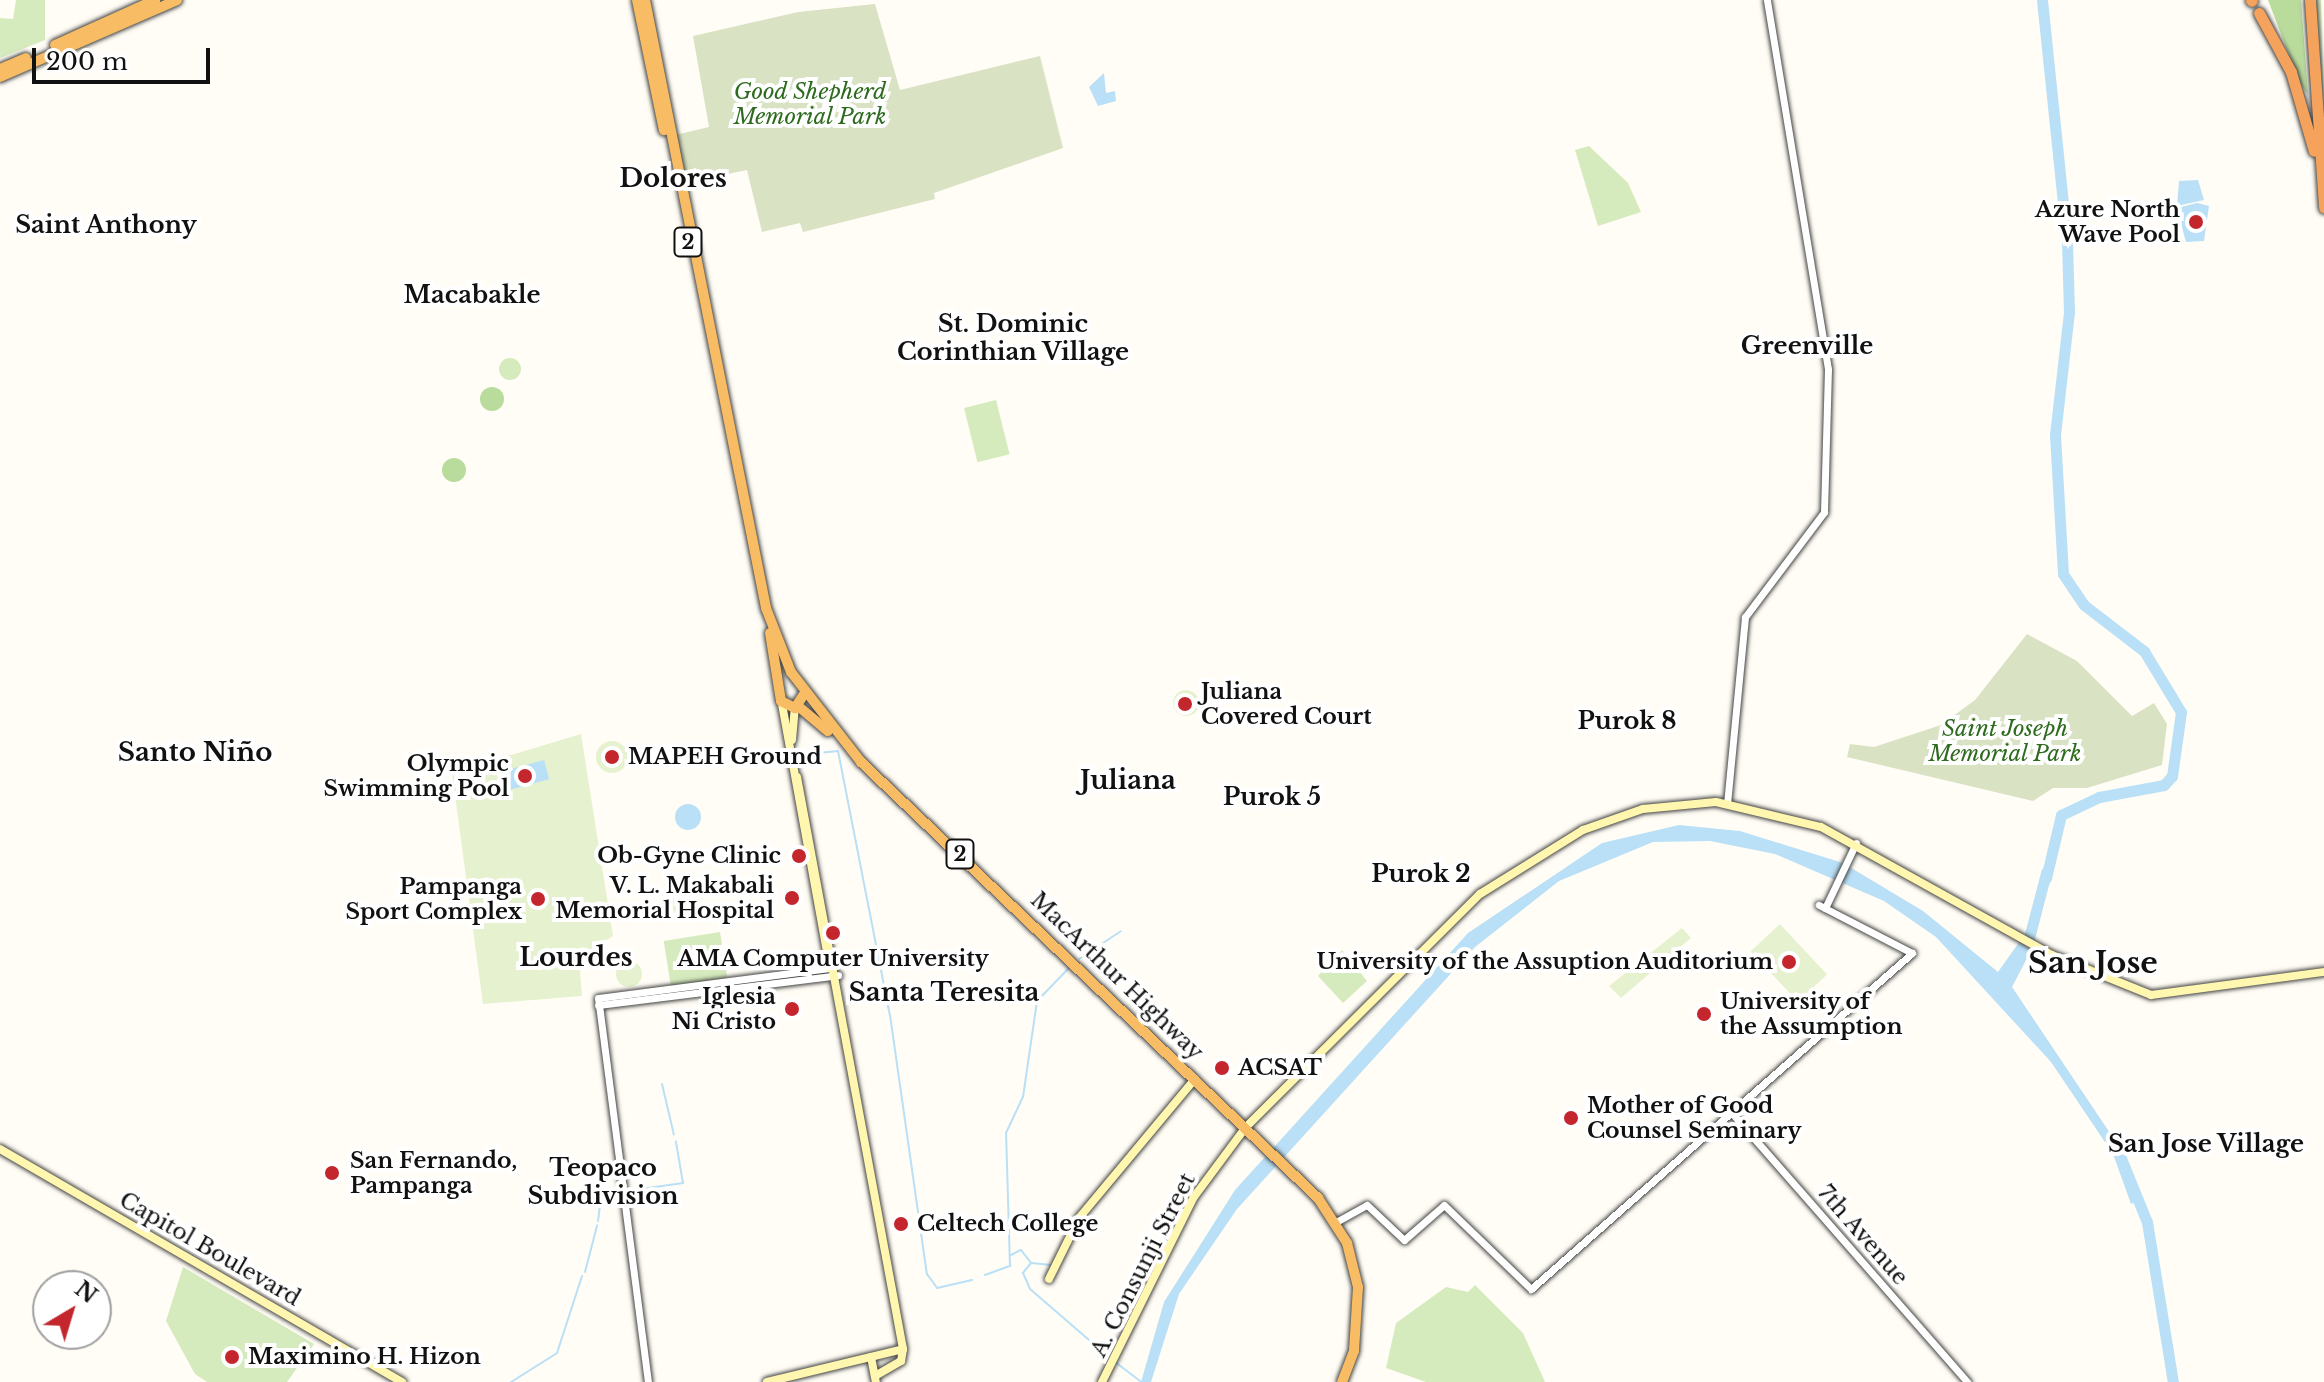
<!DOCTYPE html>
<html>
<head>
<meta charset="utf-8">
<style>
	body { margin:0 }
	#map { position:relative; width:2324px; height:1382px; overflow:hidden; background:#fffdf5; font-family:"Libre Baskerville",serif }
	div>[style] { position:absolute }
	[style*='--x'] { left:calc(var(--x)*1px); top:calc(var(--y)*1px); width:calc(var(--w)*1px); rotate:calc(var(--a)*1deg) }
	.green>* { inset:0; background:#d5ebbd; transform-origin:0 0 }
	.round { border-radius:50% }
	.forest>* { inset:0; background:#b9dc9c }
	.cemetery>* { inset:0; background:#d9e3c4 }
	.pitch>* { inset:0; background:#e6f2cf; transform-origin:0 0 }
	.water>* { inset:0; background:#b9e0f7; transform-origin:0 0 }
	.stream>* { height:2px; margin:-1px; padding:0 1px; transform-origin:1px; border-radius:1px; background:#b9e0f7 }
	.river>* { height:11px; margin:-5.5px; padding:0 5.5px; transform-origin:5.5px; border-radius:5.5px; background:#b9e0f7 }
	.roads { filter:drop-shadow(0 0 2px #444) drop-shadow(0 0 2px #444) }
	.tertiary>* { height:7px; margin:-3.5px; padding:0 3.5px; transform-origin:3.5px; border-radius:3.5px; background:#fff }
	.secondary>* { height:8px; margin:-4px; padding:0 4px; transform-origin:4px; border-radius:4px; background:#fff6b0 }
	.trunk>* { height:10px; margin:-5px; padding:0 5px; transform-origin:5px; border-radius:5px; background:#f7bc64 }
	.motorway>* { height:11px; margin:-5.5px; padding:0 5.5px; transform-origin:5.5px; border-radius:5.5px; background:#f5a25d }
	.dots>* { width:22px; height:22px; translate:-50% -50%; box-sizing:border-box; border:4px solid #fff; border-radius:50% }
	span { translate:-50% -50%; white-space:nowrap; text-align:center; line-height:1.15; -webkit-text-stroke:8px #fff; paint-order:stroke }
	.shield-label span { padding:2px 6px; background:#fff; border:2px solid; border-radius:6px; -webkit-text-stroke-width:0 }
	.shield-label { font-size:20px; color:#111; font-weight:700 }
	.park-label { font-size:22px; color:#2f6b1f; font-style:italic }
	.poi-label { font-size:22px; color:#111; font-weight:700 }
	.right { translate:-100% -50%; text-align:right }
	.left { translate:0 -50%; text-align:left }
	.street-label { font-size:22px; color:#111 }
	.neighbourhood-label { font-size:24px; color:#111; font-weight:700 }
	.quarter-label { font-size:26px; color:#111; font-weight:700 }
	.district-label { font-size:30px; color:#111; font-weight:700 }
	.north { position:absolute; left:32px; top:1270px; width:80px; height:80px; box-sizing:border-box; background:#fff; border:2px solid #a0a0a0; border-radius:50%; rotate:38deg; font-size:22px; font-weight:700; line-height:32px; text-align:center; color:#111 }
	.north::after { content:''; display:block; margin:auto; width:28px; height:36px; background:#c4262e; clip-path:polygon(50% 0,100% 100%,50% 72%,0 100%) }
	.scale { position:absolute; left:32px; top:48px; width:178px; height:36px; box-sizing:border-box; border:4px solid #111; border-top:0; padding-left:10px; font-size:24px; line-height:28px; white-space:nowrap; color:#111; -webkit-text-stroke:6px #fff; paint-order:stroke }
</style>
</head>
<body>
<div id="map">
	<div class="green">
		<div style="clip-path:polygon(16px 0,45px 0,45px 40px,0 58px,0 18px,13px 19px)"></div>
		<div style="clip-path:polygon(2315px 0,2321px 0,2324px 122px,2320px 76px)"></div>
		<div style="clip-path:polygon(1589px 146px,1628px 183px,1641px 212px,1598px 226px,1575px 150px)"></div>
		<div class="round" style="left:499px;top:358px;width:22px;height:22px"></div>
		<div style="left:996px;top:400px;width:56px;height:33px;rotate:76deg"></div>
		<div style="left:720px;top:932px;width:46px;height:57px;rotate:81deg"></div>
		<div style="clip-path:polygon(1342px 950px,1367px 981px,1343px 1003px,1318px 976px)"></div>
		<div style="clip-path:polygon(183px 1267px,314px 1344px,287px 1382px,207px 1382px,195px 1374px,166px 1321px)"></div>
		<div style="clip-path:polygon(1475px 1285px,1523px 1333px,1545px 1382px,1426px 1382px,1386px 1368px,1396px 1323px,1446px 1287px,1468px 1292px)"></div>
	</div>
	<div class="forest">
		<div style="clip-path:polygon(2268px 0,2301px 0,2308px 95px,2300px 83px)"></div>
		<div class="round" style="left:480px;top:387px;width:24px;height:24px"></div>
		<div class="round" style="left:442px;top:458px;width:24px;height:24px"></div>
	</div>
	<div class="cemetery">
		<div style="clip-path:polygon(875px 4px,900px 90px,1040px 56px,1063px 148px,934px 193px,935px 199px,803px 232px,800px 223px,762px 232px,747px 170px,685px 183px,675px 135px,709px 127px,693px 36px,798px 12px)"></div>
		<div style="clip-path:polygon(2027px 634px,2077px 661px,2132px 716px,2154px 703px,2167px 724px,2162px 765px,2087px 788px,2053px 788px,2033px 801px,1847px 757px,1850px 744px,1874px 747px,1941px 725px,1975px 700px)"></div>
	</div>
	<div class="pitch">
		<div class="round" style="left:1173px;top:690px;width:26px;height:26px"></div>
		<div style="clip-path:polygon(581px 734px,613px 936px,579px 957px,582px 996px,483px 1004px,452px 773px)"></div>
		<div class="round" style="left:596px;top:741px;width:32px;height:32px"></div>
		<div class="round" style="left:672px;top:891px;width:26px;height:26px"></div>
		<div style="left:1780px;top:924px;width:69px;height:40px;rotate:47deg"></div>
		<div style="clip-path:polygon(1682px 928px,1691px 938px,1621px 998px,1609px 986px)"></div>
		<div class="round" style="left:616px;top:961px;width:26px;height:26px"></div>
	</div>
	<div class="water">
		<div style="clip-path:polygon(1104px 73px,1106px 93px,1115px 91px,1116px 101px,1098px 106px,1089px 87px)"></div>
		<div style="clip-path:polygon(2198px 180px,2204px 200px,2177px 206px,2179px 181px)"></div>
		<div style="clip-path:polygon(2197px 203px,2209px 206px,2204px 241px,2186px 242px,2177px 208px)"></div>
		<div style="left:544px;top:760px;width:20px;height:44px;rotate:75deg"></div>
		<div class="round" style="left:675px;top:804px;width:26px;height:26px"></div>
		<div style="clip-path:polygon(1679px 825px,1740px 831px,1843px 863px,1923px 911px,1998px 972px,2025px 934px,2042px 869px,2054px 866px,2033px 947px,2012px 987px,2118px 1145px,2139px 1200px,2131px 1204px,2113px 1154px,2051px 1062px,1936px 937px,1884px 901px,1775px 854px,1710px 841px,1653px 842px,1559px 881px,1475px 947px,1237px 1209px,1179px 1294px,1151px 1382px,1141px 1382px,1164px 1302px,1235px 1190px,1468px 933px,1602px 843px)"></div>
	</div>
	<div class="stream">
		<div style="--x:799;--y:755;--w:39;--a:-6"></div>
		<div style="--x:838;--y:751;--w:269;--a:78.9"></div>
		<div style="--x:890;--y:1015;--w:262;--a:81.9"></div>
		<div style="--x:927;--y:1274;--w:17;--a:54"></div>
		<div style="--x:937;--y:1288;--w:36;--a:-13"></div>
		<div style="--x:1079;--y:959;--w:50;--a:-33.7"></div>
		<div style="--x:662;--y:1084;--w:52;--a:76.8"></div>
		<div style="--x:626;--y:1191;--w:58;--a:-8"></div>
		<div style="--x:683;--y:1183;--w:42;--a:-99.7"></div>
		<div style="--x:598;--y:1221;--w:25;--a:-83"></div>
		<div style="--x:601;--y:1196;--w:19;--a:-12"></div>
		<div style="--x:1011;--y:1255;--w:11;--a:-27"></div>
		<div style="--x:1021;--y:1250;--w:16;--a:52"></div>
		<div style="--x:1051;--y:1265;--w:20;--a:-174"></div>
		<div style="--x:1031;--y:1263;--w:13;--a:129"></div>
		<div style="--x:1023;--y:1273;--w:17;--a:66"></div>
		<div style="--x:1030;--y:1289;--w:106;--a:40.8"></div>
		<div style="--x:585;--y:1272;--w:48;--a:-75.4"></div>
		<div style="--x:985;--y:1275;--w:27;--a:-20"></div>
		<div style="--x:1010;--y:1266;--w:133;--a:-91.7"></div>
		<div style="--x:1006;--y:1133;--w:40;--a:-65"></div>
		<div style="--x:1023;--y:1097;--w:97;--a:-81.7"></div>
		<div style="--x:1037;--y:1001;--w:46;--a:-45.9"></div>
		<div style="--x:1115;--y:1362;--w:34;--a:37"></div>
		<div style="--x:511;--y:1382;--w:54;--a:-32.2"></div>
		<div style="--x:557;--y:1353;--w:81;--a:-72"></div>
	</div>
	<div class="river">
		<div style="--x:2042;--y:0;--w:242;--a:84.1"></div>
		<div style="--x:2067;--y:241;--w:71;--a:88.4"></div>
		<div style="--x:2069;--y:312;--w:124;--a:96.5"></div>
		<div style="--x:2055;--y:435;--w:139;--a:86.7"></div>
		<div style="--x:2063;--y:574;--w:37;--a:56"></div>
		<div style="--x:2084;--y:605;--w:76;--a:37.5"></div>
		<div style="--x:2144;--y:651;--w:71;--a:58.8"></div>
		<div style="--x:2181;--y:712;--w:65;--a:98"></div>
		<div style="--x:2172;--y:776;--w:12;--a:132"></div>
		<div style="--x:2164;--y:785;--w:66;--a:169.5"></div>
		<div style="--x:2099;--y:797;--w:42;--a:154.7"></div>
		<div style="--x:2061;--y:815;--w:65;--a:103.4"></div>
		<div style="--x:2112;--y:1136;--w:93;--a:67.9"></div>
		<div style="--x:2147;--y:1222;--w:162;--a:80.8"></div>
	</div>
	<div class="roads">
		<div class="tertiary">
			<div style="--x:1727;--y:804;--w:188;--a:-84.5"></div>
			<div style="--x:1745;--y:617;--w:131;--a:-53"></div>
			<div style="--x:1824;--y:512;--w:143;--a:-88.4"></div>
			<div style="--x:1828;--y:369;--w:374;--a:-99.4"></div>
			<div style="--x:1825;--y:908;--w:72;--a:-64.5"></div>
			<div style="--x:598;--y:1005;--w:242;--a:-7.1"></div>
			<div style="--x:1731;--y:1112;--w:359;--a:48.8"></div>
			<div style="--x:1336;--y:1222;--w:35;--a:-29"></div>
			<div style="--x:1367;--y:1205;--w:51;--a:43.4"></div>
			<div style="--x:1404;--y:1240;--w:53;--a:-41.2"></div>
			<div style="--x:1444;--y:1205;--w:121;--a:44"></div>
			<div style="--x:1531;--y:1289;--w:508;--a:-41.41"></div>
			<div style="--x:1912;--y:953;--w:105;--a:-152.7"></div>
			<div style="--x:648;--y:1382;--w:387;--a:-97.4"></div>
			<div style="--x:598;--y:998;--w:234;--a:-7.4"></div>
		</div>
		<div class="secondary">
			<div style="--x:782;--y:704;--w:268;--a:79.7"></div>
			<div style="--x:792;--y:740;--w:32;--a:-85"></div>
			<div style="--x:797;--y:777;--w:582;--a:79.5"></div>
			<div style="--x:903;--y:1349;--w:12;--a:99"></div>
			<div style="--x:901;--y:1361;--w:30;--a:150"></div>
			<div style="--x:0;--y:1149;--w:465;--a:30.1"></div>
			<div style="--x:1049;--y:1279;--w:68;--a:-63.8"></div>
			<div style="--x:1079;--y:1218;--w:181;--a:-50.2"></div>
			<div style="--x:871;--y:1357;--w:25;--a:79"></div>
			<div style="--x:767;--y:1382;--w:140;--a:-13.6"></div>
			<div style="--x:1102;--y:1382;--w:207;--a:-63.6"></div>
			<div style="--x:1194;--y:1197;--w:87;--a:-53.4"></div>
			<div style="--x:1246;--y:1127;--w:330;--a:-44.9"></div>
			<div style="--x:1480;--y:894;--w:121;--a:-31.9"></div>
			<div style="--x:1583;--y:830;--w:64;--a:-19.3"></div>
			<div style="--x:1643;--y:809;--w:73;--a:-5.5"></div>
			<div style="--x:1716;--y:802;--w:108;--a:13.4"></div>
			<div style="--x:1821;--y:827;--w:264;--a:29"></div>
			<div style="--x:2052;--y:955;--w:107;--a:22"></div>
			<div style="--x:2151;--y:995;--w:175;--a:-7.6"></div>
		</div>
		<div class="trunk">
			<div style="--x:637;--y:0;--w:133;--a:78.3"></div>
			<div style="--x:645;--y:0;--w:620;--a:78.74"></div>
			<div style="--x:766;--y:608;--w:69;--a:68.7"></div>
			<div style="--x:791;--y:672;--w:114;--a:52.1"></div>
			<div style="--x:861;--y:762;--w:632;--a:43.65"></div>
			<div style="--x:1318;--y:1198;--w:54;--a:57.2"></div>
			<div style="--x:1347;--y:1243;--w:45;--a:76"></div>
			<div style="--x:1358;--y:1287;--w:64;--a:93.6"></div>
			<div style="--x:1354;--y:1351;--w:33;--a:111"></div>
			<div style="--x:55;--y:45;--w:110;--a:-24.2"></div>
			<div style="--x:0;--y:69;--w:28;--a:-23"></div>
			<div style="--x:0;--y:77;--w:193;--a:-23.5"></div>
			<div style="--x:770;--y:633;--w:69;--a:80.8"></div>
			<div style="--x:781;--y:701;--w:16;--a:27"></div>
			<div style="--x:795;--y:708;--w:17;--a:-57"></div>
			<div style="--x:798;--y:706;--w:39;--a:40"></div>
		</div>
		<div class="motorway">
			<div style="--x:2251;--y:0;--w:1;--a:45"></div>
			<div style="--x:2310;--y:0;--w:208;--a:86.1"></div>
			<div style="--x:2259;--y:13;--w:67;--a:61.5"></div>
			<div style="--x:2291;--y:72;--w:82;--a:73.8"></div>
		</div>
	</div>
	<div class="dots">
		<div style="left:2196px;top:222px;background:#c4262e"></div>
		<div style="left:1185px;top:704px;background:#c4262e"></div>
		<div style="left:612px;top:757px;background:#c4262e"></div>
		<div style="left:525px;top:776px;background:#c4262e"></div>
		<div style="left:799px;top:856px;background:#c4262e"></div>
		<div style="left:792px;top:898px;background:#c4262e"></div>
		<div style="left:538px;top:899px;background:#c4262e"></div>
		<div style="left:833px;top:933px;background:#c4262e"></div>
		<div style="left:1789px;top:962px;background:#c4262e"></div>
		<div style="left:792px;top:1009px;background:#c4262e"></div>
		<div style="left:1704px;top:1014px;background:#c4262e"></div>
		<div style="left:1222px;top:1068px;background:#c4262e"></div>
		<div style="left:1571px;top:1118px;background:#c4262e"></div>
		<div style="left:332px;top:1173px;background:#c4262e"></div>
		<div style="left:901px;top:1224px;background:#c4262e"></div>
		<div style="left:232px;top:1357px;background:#c4262e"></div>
	</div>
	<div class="shield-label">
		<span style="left:688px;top:242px">2</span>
		<span style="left:960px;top:854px">2</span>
	</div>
	<div class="park-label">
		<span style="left:810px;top:104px">Good Shepherd<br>Memorial Park</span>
		<span style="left:2005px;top:741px">Saint Joseph<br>Memorial Park</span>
	</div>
	<div class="poi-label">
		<span class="right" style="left:2180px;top:222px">Azure North<br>Wave Pool</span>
		<span class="left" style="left:1201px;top:704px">Juliana<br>Covered Court</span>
		<span class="left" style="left:628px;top:757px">MAPEH Ground</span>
		<span class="right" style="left:509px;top:776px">Olympic<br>Swimming Pool</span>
		<span class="right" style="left:781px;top:856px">Ob-Gyne Clinic</span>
		<span class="right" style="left:774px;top:898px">V. L. Makabali<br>Memorial Hospital</span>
		<span class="right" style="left:522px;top:899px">Pampanga<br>Sport Complex</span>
		<span style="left:833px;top:959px">AMA Computer University</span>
		<span class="right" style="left:1773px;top:962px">University of the Assuption Auditorium</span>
		<span class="right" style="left:776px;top:1009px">Iglesia<br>Ni Cristo</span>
		<span class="left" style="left:1720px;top:1014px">University of<br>the Assumption</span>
		<span class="left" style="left:1238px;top:1068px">ACSAT</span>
		<span class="left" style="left:1587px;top:1118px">Mother of Good<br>Counsel Seminary</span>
		<span class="left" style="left:350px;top:1173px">San Fernando,<br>Pampanga</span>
		<span class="left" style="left:917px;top:1224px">Celtech College</span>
		<span class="left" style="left:248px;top:1357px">Maximino H. Hizon</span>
	</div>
	<div class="street-label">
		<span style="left:1117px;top:976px;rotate:44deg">MacArthur Highway</span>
		<span style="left:1863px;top:1235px;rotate:49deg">7th Avenue</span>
		<span style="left:210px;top:1249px;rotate:30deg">Capitol Boulevard</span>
		<span style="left:1143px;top:1265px;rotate:-63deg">A. Consunji Street</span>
	</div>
	<div class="neighbourhood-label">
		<span style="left:106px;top:225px">Saint Anthony</span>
		<span style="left:472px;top:295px">Macabakle</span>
		<span style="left:1013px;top:338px">St. Dominic<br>Corinthian Village</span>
		<span style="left:1807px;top:346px">Greenville</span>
		<span style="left:1627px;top:721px">Purok 8</span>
		<span style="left:1272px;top:797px">Purok 5</span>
		<span style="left:1421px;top:874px">Purok 2</span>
		<span style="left:2206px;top:1144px">San Jose Village</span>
		<span style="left:603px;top:1182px">Teopaco<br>Subdivision</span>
	</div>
	<div class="quarter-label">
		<span style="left:673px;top:179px">Dolores</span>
		<span style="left:195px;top:753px">Santo Niño</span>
		<span style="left:1128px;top:781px">Juliana</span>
		<span style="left:576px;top:958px">Lourdes</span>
		<span style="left:944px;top:993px">Santa Teresita</span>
	</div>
	<div class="district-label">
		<span style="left:2093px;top:963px">San Jose</span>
	</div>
	<div class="north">N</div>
	<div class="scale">200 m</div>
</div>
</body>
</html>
